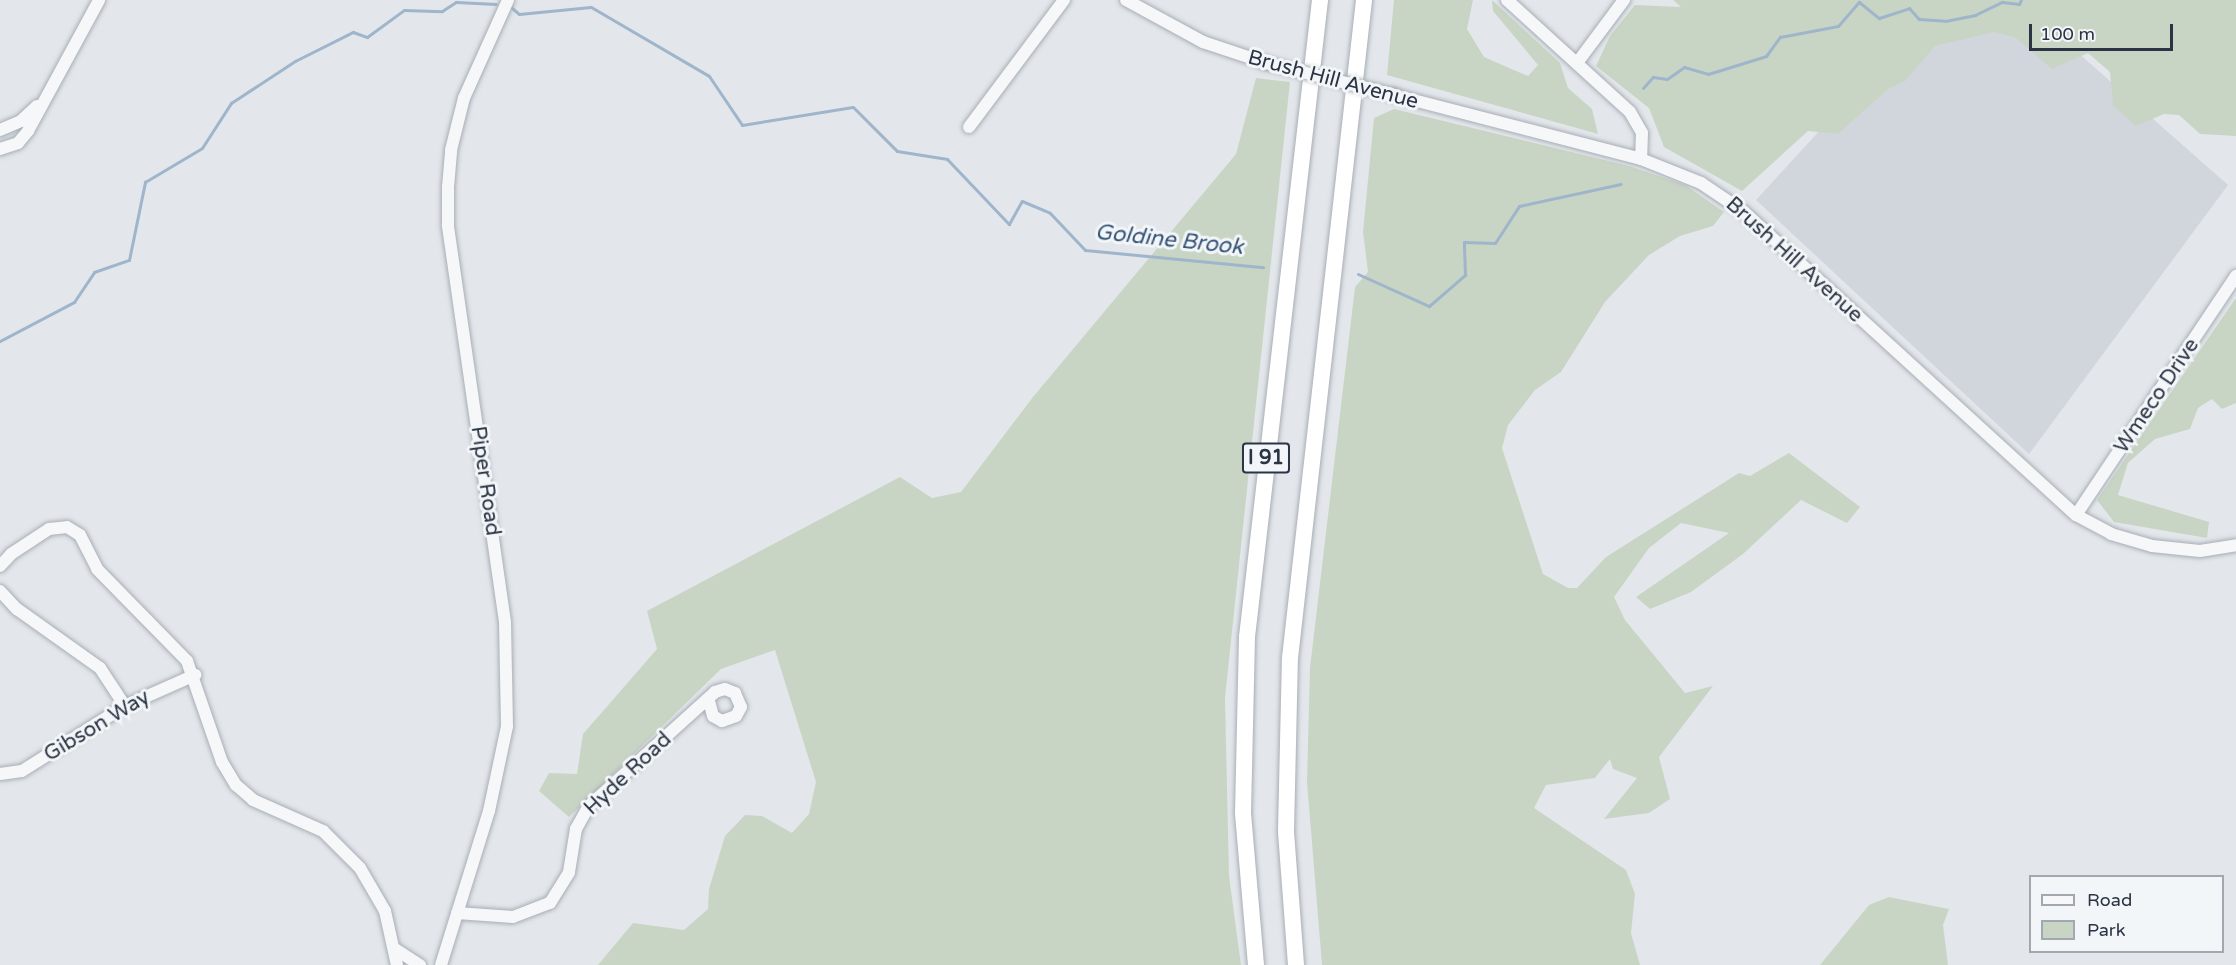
<!DOCTYPE html>
<html>
<head>
<meta charset="utf-8">
<style>
	body { margin:0 }
	#map { position:relative; width:2236px; height:965px; overflow:hidden; background:#e3e7eb; font-family:"Varela Round",sans-serif }
	div>[style] { position:absolute }
	[style*='--x'] { left:calc(var(--x)*1px); top:calc(var(--y)*1px); width:calc(var(--w)*1px); rotate:calc(var(--a)*1deg) }
	.built>* { inset:0; background:#d1d6dd }
	.green>* { inset:0; background:#c9d5c4 }
	.stream>* { height:3px; margin:-1.5px; padding:0 1.5px; transform-origin:1.5px; border-radius:1.5px; background:#9fb5cb }
	.roads { filter:drop-shadow(0 0 2px #a8aeb6) drop-shadow(0 0 2px #a8aeb6) }
	.minor>* { height:12px; margin:-6px; padding:0 6px; transform-origin:6px; border-radius:6px; background:#f6f7f9 }
	.highway>* { height:16px; margin:-8px; padding:0 8px; transform-origin:8px; border-radius:8px; background:#fff }
	.bridges { filter:drop-shadow(0 0 2px #a8aeb6) drop-shadow(0 0 2px #a8aeb6) }
	.minor-bridge>* { height:12px; margin:-6px; padding:0 6px; transform-origin:6px; border-radius:6px; background:#f6f7f9 }
	span { translate:-50% -50%; white-space:nowrap; text-align:center; line-height:1.15; -webkit-text-stroke:6px #f3f6f8; paint-order:stroke }
	.shield-label span { padding:2px 4px; background:#f3f6f8; border:2px solid; border-radius:4px; -webkit-text-stroke-width:0 }
	.shield-label { font-size:20px; color:#2b3444; font-weight:700 }
	.street-label { font-size:21px; color:#2b3444 }
	.water-label { font-size:22px; color:#355478; font-style:italic }
	.legend { position:absolute; left:2029px; top:875px; width:195px; height:78px; box-sizing:border-box; background:#f3f6f8; border:2px solid #a3a8b0; margin:0; padding:8px 10px; list-style:none; font-size:18px; color:#2b3444 }
	.legend li { display:flex; align-items:center; gap:12px; height:30px }
	.legend b { width:30px; border:2px solid #a3a8b0 }
	.scale { position:absolute; left:2029px; top:24px; width:144px; height:27px; box-sizing:border-box; border:3px solid #2b3444; border-top:0; padding-left:8px; font-size:18px; line-height:21px; white-space:nowrap; color:#2b3444; -webkit-text-stroke:4px #f3f6f8; paint-order:stroke }
</style>
</head>
<body>
<div id="map">
	<div class="built">
		<div style="clip-path:polygon(1939px 0,2018px 0,2228px 185px,2029px 454px,1756px 200px)"></div>
	</div>
	<div class="green">
		<div style="clip-path:polygon(1394px 0,1473px 0,1467px 29px,1484px 57px,1528px 76px,1538px 65px,1493px 11px,1492px 0,1560px 63px,1568px 88px,1592px 109px,1598px 134px,1387px 75px)"></div>
		<div style="clip-path:polygon(1673px 0,2236px 0,2236px 136px,2200px 134px,2179px 115px,2164px 114px,2136px 126px,2113px 106px,2110px 72px,2088px 53px,2052px 69px,2016px 38px,1994px 32px,1935px 46px,1905px 81px,1888px 89px,1838px 134px,1808px 131px,1742px 191px,1664px 147px,1649px 108px,1596px 66px,1610px 36px,1635px 5px,1681px 7px)"></div>
		<div style="clip-path:polygon(1256px 78px,1290px 82px,1225px 698px,1229px 876px,1241px 965px,598px 965px,633px 923px,684px 930px,708px 909px,709px 889px,725px 836px,745px 815px,762px 816px,792px 833px,809px 814px,816px 782px,775px 650px,721px 669px,569px 817px,539px 791px,549px 773px,577px 774px,583px 734px,657px 649px,647px 611px,900px 477px,932px 498px,961px 492px,1033px 397px,1236px 154px)"></div>
		<div style="clip-path:polygon(1394px 109px,1629px 166px,1685px 185px,1724px 212px,1713px 226px,1680px 236px,1649px 255px,1605px 302px,1561px 372px,1535px 390px,1508px 425px,1502px 448px,1543px 574px,1568px 588px,1577px 588px,1606px 557px,1739px 473px,1750px 476px,1789px 453px,1860px 507px,1847px 523px,1801px 500px,1743px 554px,1691px 592px,1650px 609px,1636px 597px,1729px 533px,1681px 523px,1649px 548px,1614px 597px,1625px 620px,1685px 693px,1713px 686px,1659px 757px,1670px 799px,1649px 813px,1604px 819px,1637px 778px,1613px 769px,1610px 759px,1595px 778px,1546px 785px,1534px 808px,1626px 870px,1635px 894px,1631px 933px,1640px 965px,1322px 965px,1307px 782px,1310px 668px,1355px 287px,1368px 272px,1363px 232px,1374px 118px)"></div>
		<div style="clip-path:polygon(2236px 298px,2236px 403px,2222px 409px,2212px 399px,2198px 408px,2190px 429px,2155px 439px,2128px 463px,2118px 495px,2209px 522px,2207px 538px,2114px 522px,2097px 500px)"></div>
		<div style="clip-path:polygon(1889px 897px,1949px 909px,1943px 925px,1948px 965px,1820px 965px,1869px 905px)"></div>
	</div>
	<div class="stream">
		<div style="--x:512;--y:8;--w:9;--a:41"></div>
		<div style="--x:519;--y:14;--w:72;--a:-5.6"></div>
		<div style="--x:591;--y:7;--w:137;--a:30.3"></div>
		<div style="--x:709;--y:76;--w:59;--a:56"></div>
		<div style="--x:742;--y:125;--w:112;--a:-9.2"></div>
		<div style="--x:853;--y:107;--w:62;--a:45"></div>
		<div style="--x:897;--y:151;--w:51;--a:9.1"></div>
		<div style="--x:947;--y:159;--w:90;--a:46.4"></div>
		<div style="--x:1009;--y:224;--w:26;--a:-61"></div>
		<div style="--x:1022;--y:201;--w:30;--a:23"></div>
		<div style="--x:1050;--y:213;--w:51;--a:46.6"></div>
		<div style="--x:1085;--y:250;--w:179;--a:5.5"></div>
		<div style="--x:1643;--y:88;--w:15;--a:-48"></div>
		<div style="--x:1653;--y:77;--w:14;--a:8"></div>
		<div style="--x:1667;--y:79;--w:21;--a:-35"></div>
		<div style="--x:1684;--y:67;--w:25;--a:16"></div>
		<div style="--x:1708;--y:74;--w:61;--a:-17.2"></div>
		<div style="--x:1766;--y:56;--w:24;--a:-54"></div>
		<div style="--x:1780;--y:37;--w:59;--a:-10.7"></div>
		<div style="--x:1838;--y:26;--w:32;--a:-49"></div>
		<div style="--x:1859;--y:2;--w:26;--a:39"></div>
		<div style="--x:1879;--y:18;--w:32;--a:-18"></div>
		<div style="--x:1909;--y:8;--w:15;--a:48"></div>
		<div style="--x:1919;--y:19;--w:26;--a:4"></div>
		<div style="--x:1945;--y:21;--w:31;--a:-11"></div>
		<div style="--x:1975;--y:15;--w:30;--a:-26"></div>
		<div style="--x:2002;--y:2;--w:17;--a:7"></div>
		<div style="--x:2019;--y:4;--w:4;--a:-63"></div>
		<div style="--x:1358;--y:274;--w:78;--a:24.3"></div>
		<div style="--x:1429;--y:306;--w:48;--a:-40.7"></div>
		<div style="--x:1465;--y:275;--w:33;--a:-92"></div>
		<div style="--x:1464;--y:242;--w:31;--a:2"></div>
		<div style="--x:1495;--y:243;--w:44;--a:-57"></div>
		<div style="--x:1519;--y:206;--w:104;--a:-12.2"></div>
		<div style="--x:0;--y:341;--w:84;--a:-27.8"></div>
		<div style="--x:74;--y:302;--w:36;--a:-56"></div>
		<div style="--x:94;--y:272;--w:37;--a:-19"></div>
		<div style="--x:129;--y:260;--w:80;--a:-78.4"></div>
		<div style="--x:145;--y:182;--w:66;--a:-30.8"></div>
		<div style="--x:202;--y:148;--w:54;--a:-57.2"></div>
		<div style="--x:231;--y:103;--w:77;--a:-33.3"></div>
		<div style="--x:295;--y:61;--w:65;--a:-26.6"></div>
		<div style="--x:353;--y:32;--w:15;--a:20"></div>
		<div style="--x:367;--y:37;--w:46;--a:-36.1"></div>
		<div style="--x:404;--y:10;--w:38;--a:2"></div>
		<div style="--x:442;--y:11;--w:17;--a:-33"></div>
		<div style="--x:456;--y:2;--w:40;--a:2.9"></div>
	</div>
	<div class="roads">
		<div class="minor">
			<div style="--x:1126;--y:0;--w:88;--a:28.6"></div>
			<div style="--x:1203;--y:42;--w:66;--a:18.4"></div>
			<div style="--x:1507;--y:0;--w:166;--a:42.3"></div>
			<div style="--x:1630;--y:112;--w:24;--a:60"></div>
			<div style="--x:1642;--y:133;--w:26;--a:92"></div>
			<div style="--x:1577;--y:63;--w:79;--a:-53.3"></div>
			<div style="--x:1394;--y:95;--w:255;--a:14.5"></div>
			<div style="--x:1641;--y:159;--w:65;--a:21.8"></div>
			<div style="--x:1701;--y:183;--w:52;--a:34"></div>
			<div style="--x:1744;--y:212;--w:449;--a:42.4"></div>
			<div style="--x:2076;--y:515;--w:40;--a:28"></div>
			<div style="--x:2111;--y:534;--w:43;--a:16.3"></div>
			<div style="--x:2152;--y:546;--w:48;--a:5.9"></div>
			<div style="--x:2200;--y:551;--w:36;--a:-9"></div>
			<div style="--x:969;--y:127;--w:159;--a:-53.2"></div>
			<div style="--x:0;--y:130;--w:23;--a:-23"></div>
			<div style="--x:21;--y:121;--w:22;--a:-43"></div>
			<div style="--x:0;--y:149;--w:19;--a:-18"></div>
			<div style="--x:18;--y:143;--w:16;--a:-50"></div>
			<div style="--x:28;--y:131;--w:149;--a:-61.5"></div>
			<div style="--x:2076;--y:515;--w:288;--a:-56.2"></div>
			<div style="--x:0;--y:566;--w:16;--a:-47"></div>
			<div style="--x:11;--y:554;--w:45;--a:-33.3"></div>
			<div style="--x:49;--y:529;--w:18;--a:-6"></div>
			<div style="--x:67;--y:527;--w:15;--a:32"></div>
			<div style="--x:80;--y:535;--w:38;--a:63"></div>
			<div style="--x:97;--y:569;--w:129;--a:45.6"></div>
			<div style="--x:187;--y:661;--w:107;--a:70.9"></div>
			<div style="--x:222;--y:762;--w:27;--a:59"></div>
			<div style="--x:236;--y:785;--w:23;--a:41"></div>
			<div style="--x:253;--y:800;--w:77;--a:23.9"></div>
			<div style="--x:323;--y:831;--w:52;--a:45"></div>
			<div style="--x:360;--y:868;--w:50;--a:59.8"></div>
			<div style="--x:385;--y:911;--w:55;--a:77.5"></div>
			<div style="--x:0;--y:591;--w:25;--a:47"></div>
			<div style="--x:17;--y:609;--w:102;--a:35.4"></div>
			<div style="--x:100;--y:668;--w:45;--a:56.7"></div>
			<div style="--x:0;--y:774;--w:22;--a:-8"></div>
			<div style="--x:22;--y:771;--w:122;--a:-32.3"></div>
			<div style="--x:125;--y:706;--w:77;--a:-23.9"></div>
			<div style="--x:457;--y:913;--w:56;--a:4.1"></div>
			<div style="--x:513;--y:917;--w:40;--a:-21"></div>
			<div style="--x:550;--y:903;--w:36;--a:-58"></div>
			<div style="--x:569;--y:872;--w:44;--a:-80.8"></div>
			<div style="--x:576;--y:829;--w:26;--a:-61"></div>
			<div style="--x:589;--y:806;--w:170;--a:-42.1"></div>
			<div style="--x:715;--y:692;--w:10;--a:-17"></div>
			<div style="--x:725;--y:689;--w:11;--a:22"></div>
			<div style="--x:735;--y:693;--w:15;--a:67"></div>
			<div style="--x:741;--y:707;--w:10;--a:119"></div>
			<div style="--x:736;--y:716;--w:15;--a:160"></div>
			<div style="--x:722;--y:721;--w:10;--a:-151"></div>
			<div style="--x:713;--y:716;--w:16;--a:-105"></div>
			<div style="--x:395;--y:949;--w:30;--a:33"></div>
			<div style="--x:441;--y:965;--w:161;--a:-72.7"></div>
			<div style="--x:489;--y:811;--w:87;--a:-78"></div>
			<div style="--x:507;--y:726;--w:104;--a:-91.1"></div>
			<div style="--x:505;--y:622;--w:401;--a:-98.2"></div>
			<div style="--x:448;--y:225;--w:38;--a:-90"></div>
			<div style="--x:448;--y:187;--w:37;--a:-85"></div>
			<div style="--x:451;--y:150;--w:54;--a:-76"></div>
			<div style="--x:464;--y:98;--w:107;--a:-65.8"></div>
		</div>
		<div class="highway">
			<div style="--x:1256;--y:965;--w:153;--a:-94.9"></div>
			<div style="--x:1243;--y:813;--w:176;--a:-88.7"></div>
			<div style="--x:1247;--y:637;--w:641;--a:-83.46"></div>
			<div style="--x:1296;--y:965;--w:134;--a:-94.3"></div>
			<div style="--x:1286;--y:831;--w:173;--a:-88.7"></div>
			<div style="--x:1290;--y:658;--w:662;--a:-83.58"></div>
		</div>
	</div>
	<div class="bridges">
		<div class="minor-bridge">
			<div style="--x:1266;--y:63;--w:132;--a:14"></div>
		</div>
	</div>
	<div class="shield-label">
		<span style="left:1266px;top:458px">I 91</span>
	</div>
	<div class="street-label">
		<span style="left:1333px;top:80px;rotate:15deg">Brush Hill Avenue</span>
		<span style="left:1794px;top:260px;rotate:42deg">Brush Hill Avenue</span>
		<span style="left:2157px;top:396px;rotate:-56deg">Wmeco Drive</span>
		<span style="left:485px;top:481px;rotate:82deg">Piper Road</span>
		<span style="left:97px;top:726px;rotate:-31deg">Gibson Way</span>
		<span style="left:628px;top:774px;rotate:-43deg">Hyde Road</span>
	</div>
	<div class="water-label">
		<span style="left:1169px;top:240px;rotate:6deg">Goldine Brook</span>
	</div>
	<ul class="legend">
	<li><b style="height:8px;background:#f6f7f9"></b>Road</li>
	<li><b style="height:16px;background:#c9d5c4"></b>Park</li>
	</ul>
	<div class="scale">100 m</div>
</div>
</body>
</html>
